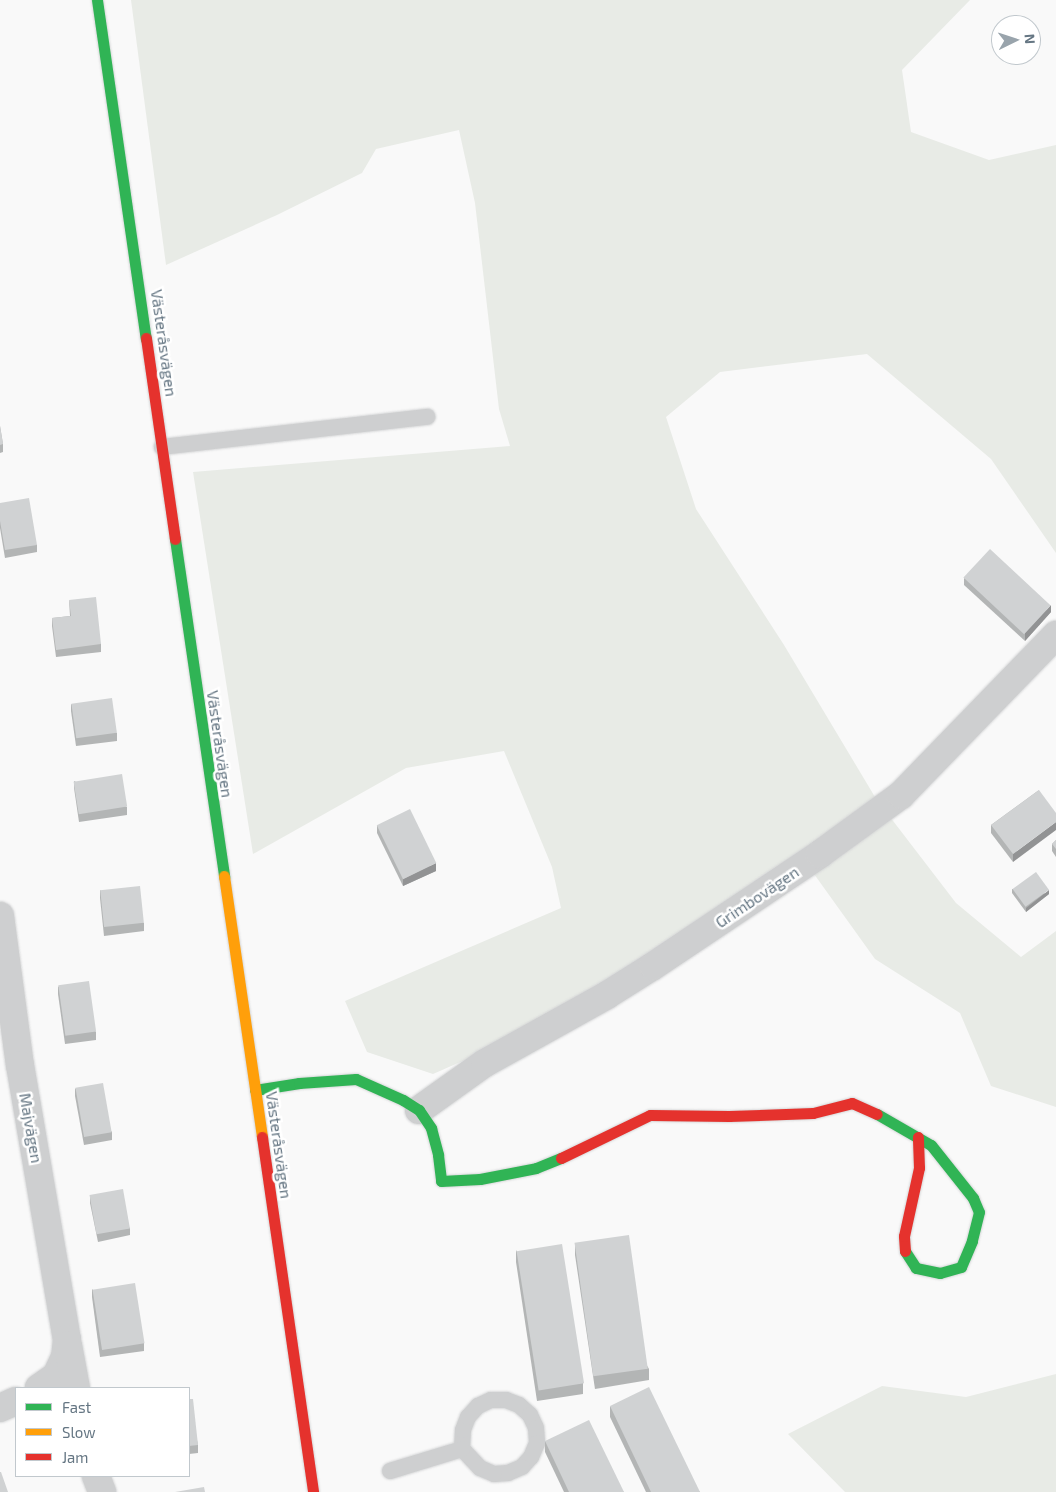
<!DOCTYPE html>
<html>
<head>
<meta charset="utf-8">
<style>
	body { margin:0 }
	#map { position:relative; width:1056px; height:1492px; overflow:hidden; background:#f9f9f9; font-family:"Exo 2",sans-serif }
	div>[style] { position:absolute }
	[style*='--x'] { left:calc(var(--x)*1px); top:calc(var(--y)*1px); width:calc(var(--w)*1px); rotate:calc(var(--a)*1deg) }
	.green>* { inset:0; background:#e8ebe6 }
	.roads { filter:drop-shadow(0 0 1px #d5d6d7) drop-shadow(0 0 1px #d5d6d7) }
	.lane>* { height:16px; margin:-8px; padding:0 8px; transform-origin:8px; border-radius:8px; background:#cecfd0 }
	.street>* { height:28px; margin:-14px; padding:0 14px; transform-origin:14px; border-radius:14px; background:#cecfd0 }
	.fast>* { height:11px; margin:-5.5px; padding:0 5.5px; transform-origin:5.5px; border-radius:5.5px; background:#30b455 }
	.slow>* { height:11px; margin:-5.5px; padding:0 5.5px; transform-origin:5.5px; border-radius:5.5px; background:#ff9f0a }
	.jam>* { height:11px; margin:-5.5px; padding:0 5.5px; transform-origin:5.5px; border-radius:5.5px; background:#e5322d }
	.wall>* { inset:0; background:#b3b5b5 }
	.shaded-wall>* { inset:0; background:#929394 }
	.building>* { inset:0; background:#d0d2d3; transform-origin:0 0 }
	span { translate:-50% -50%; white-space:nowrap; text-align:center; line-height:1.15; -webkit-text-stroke:5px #fff; paint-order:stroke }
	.street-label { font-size:16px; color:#657683 }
	.legend { position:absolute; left:15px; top:1387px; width:175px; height:90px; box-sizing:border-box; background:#fff; border:1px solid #c1c8cd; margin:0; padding:6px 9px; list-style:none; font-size:15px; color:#657683 }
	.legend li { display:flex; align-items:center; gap:10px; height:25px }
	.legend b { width:25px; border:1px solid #c1c8cd }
	.north { position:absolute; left:991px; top:15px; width:50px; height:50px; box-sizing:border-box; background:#fff; border:1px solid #c1c8cd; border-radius:50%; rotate:86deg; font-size:14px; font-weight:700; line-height:20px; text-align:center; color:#657683 }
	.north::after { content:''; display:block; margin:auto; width:18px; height:22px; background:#99a4ac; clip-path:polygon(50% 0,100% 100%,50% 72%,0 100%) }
</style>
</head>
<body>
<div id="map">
	<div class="green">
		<div style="clip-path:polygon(131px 0,970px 0,902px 70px,911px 132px,989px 160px,1056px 145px,1056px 553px,991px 459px,867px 354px,720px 372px,666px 417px,696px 509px,784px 645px,875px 797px,792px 866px,506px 1042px,433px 1074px,367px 1052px,345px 1001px,561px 908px,552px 867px,504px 751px,406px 768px,253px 854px,193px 472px,510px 446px,499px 409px,475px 203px,459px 130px,376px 149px,362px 173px,277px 215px,166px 265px)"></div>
		<div style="clip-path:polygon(887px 813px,956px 903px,1021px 957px,1056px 931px,1056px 1107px,991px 1086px,960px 1013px,875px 959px,814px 874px)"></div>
		<div style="clip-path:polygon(1056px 1374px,1056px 1492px,845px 1492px,788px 1434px,882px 1386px,966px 1397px)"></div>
	</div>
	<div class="roads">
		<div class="lane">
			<div style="--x:162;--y:447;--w:267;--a:-6.5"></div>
			<div style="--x:491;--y:1400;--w:15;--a:0"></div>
			<div style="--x:506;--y:1400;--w:14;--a:21"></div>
			<div style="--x:519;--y:1405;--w:15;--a:42"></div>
			<div style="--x:530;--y:1415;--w:14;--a:65"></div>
			<div style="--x:536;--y:1428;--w:15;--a:86"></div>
			<div style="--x:537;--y:1443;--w:15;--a:113"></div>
			<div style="--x:531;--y:1457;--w:13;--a:132"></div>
			<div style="--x:522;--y:1467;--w:15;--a:157"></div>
			<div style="--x:508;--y:1473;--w:14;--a:176"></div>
			<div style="--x:494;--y:1474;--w:15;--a:-157"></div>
			<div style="--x:480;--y:1468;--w:26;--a:-133"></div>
			<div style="--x:462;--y:1449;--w:19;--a:-87"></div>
			<div style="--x:463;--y:1430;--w:14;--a:-69"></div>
			<div style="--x:468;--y:1417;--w:15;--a:-48"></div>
			<div style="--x:478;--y:1406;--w:14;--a:-25"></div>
			<div style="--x:390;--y:1471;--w:75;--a:-17"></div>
		</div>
		<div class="street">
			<div style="--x:0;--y:916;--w:150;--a:82.4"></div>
			<div style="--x:20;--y:1065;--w:278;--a:80.3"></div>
			<div style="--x:67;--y:1339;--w:18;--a:96"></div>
			<div style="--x:65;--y:1357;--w:21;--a:115"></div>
			<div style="--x:56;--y:1376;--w:21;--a:145"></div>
			<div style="--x:419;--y:1110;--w:81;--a:-35.5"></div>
			<div style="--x:485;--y:1063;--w:140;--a:-29.1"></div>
			<div style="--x:607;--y:995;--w:54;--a:-32.2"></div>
			<div style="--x:653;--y:966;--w:201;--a:-33.8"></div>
			<div style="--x:820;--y:854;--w:100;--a:-36.1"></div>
			<div style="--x:901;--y:795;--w:223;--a:-45.9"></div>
			<div style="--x:68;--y:1345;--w:44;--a:79.5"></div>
			<div style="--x:0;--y:1408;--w:17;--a:-24"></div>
			<div style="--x:96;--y:1476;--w:17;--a:69"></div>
		</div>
		<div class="fast">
			<div style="--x:97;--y:0;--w:342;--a:81.8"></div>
			<div style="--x:175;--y:539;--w:341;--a:81.7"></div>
			<div style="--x:255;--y:1090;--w:45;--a:-9"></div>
			<div style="--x:299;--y:1083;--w:57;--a:-4"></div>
			<div style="--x:356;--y:1079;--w:51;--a:24.1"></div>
			<div style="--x:403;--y:1100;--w:19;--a:32"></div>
			<div style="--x:419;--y:1110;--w:22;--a:56"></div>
			<div style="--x:431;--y:1128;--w:28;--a:75"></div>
			<div style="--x:438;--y:1155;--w:26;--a:83"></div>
			<div style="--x:441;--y:1181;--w:39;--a:-3"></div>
			<div style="--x:480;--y:1179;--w:57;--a:-11.1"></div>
			<div style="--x:536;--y:1168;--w:27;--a:-22"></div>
			<div style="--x:877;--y:1114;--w:62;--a:29.9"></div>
			<div style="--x:931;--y:1145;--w:68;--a:51.6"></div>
			<div style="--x:973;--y:1198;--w:15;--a:67"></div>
			<div style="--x:979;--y:1212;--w:30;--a:104"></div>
			<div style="--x:972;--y:1241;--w:28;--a:113"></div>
			<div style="--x:961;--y:1267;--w:22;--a:164"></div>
			<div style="--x:940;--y:1273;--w:25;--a:-168"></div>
			<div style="--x:916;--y:1268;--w:20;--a:-123"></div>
		</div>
		<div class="slow">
			<div style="--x:224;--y:876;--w:264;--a:81.7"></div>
		</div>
		<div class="jam">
			<div style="--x:146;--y:338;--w:203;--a:81.8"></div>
			<div style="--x:262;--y:1137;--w:359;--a:81.8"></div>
			<div style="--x:561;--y:1158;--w:99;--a:-25.8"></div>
			<div style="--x:650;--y:1115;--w:79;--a:0.7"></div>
			<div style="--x:729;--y:1116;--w:84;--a:-2"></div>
			<div style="--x:813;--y:1113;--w:40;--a:-14.4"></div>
			<div style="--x:852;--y:1103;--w:27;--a:24"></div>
			<div style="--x:905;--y:1251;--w:15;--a:-94"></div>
			<div style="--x:904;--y:1236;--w:70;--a:-77.6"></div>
			<div style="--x:919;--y:1168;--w:31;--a:-92"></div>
		</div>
	</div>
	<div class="wall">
		<div style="clip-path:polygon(0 426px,3px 444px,3px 452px,0 453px)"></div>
		<div style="clip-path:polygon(0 503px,37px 545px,37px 552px,5px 558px,0 528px)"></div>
		<div style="clip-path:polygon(964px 578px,1051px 612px,1025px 641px,964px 585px)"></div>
		<div style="clip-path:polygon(69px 600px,101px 644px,101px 652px,56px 657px,52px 626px,52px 618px,70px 616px)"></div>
		<div style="clip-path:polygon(71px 704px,117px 733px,117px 741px,76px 746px,71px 711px)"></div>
		<div style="clip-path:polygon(74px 781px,127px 807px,127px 815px,79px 822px,74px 788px)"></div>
		<div style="clip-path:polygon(1039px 790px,1013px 862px,991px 833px,991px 825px)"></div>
		<div style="clip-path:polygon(377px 825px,436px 871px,403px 886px,377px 833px)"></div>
		<div style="clip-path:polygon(1056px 840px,1056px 857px,1052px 851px,1052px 844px)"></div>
		<div style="clip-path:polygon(1012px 889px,1049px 894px,1026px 912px,1012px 893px)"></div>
		<div style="clip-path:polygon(100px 890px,144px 923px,144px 931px,104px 936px,100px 898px)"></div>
		<div style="clip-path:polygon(58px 986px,96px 1032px,96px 1040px,65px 1044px,58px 994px)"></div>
		<div style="clip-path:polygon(75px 1088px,112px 1132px,112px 1140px,84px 1145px,75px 1096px)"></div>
		<div style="clip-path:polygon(90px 1195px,130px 1228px,130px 1235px,98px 1242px,90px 1203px)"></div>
		<div style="clip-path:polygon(575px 1243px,649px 1369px,649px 1380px,595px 1389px,575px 1255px)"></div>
		<div style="clip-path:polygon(516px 1250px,583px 1383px,583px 1394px,537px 1401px,516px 1262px)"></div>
		<div style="clip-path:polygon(92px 1289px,144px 1343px,144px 1351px,100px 1357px,92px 1297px)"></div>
		<div style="clip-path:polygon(189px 1399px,198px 1445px,198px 1453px,189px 1454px)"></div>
		<div style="clip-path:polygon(610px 1406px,700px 1492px,646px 1492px,610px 1417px)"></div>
		<div style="clip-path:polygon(545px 1441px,624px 1492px,564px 1492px,545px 1452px)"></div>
	</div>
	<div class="shaded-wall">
		<div style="clip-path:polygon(1051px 605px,1051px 612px,1025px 641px,1025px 633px)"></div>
		<div style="clip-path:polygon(1056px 822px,1056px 830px,1013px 862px,1013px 854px)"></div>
		<div style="clip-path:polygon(436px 863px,436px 871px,403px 886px,403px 879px)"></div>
		<div style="clip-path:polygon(1049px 890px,1049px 894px,1026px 912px,1026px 908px)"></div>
	</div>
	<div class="building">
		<div style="clip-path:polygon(0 426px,3px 444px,0 445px)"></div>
		<div style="clip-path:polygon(29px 498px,37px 545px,5px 550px,0 521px,0 503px)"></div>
		<div style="left:990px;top:549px;width:83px;height:39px;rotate:43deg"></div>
		<div style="clip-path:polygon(96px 597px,101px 644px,56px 650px,52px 618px,71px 616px,69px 600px)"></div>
		<div style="left:112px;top:698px;width:35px;height:41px;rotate:82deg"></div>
		<div style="left:122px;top:774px;width:33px;height:49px;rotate:81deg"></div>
		<div style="clip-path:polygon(1039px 790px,1056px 813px,1056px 822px,1013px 854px,991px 825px)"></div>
		<div style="left:410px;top:809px;width:60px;height:37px;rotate:64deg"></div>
		<div style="clip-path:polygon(1056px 840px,1056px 849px,1052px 844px)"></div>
		<div style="left:1036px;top:872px;width:22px;height:29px;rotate:54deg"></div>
		<div style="left:140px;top:886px;width:37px;height:40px;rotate:84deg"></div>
		<div style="left:89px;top:981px;width:51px;height:31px;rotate:82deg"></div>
		<div style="left:103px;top:1083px;width:50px;height:28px;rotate:80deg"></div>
		<div style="left:123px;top:1189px;width:40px;height:34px;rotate:80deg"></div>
		<div style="left:629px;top:1235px;width:135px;height:55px;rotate:82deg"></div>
		<div style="left:562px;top:1244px;width:141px;height:46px;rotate:81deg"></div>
		<div style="left:135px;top:1283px;width:61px;height:43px;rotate:81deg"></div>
		<div style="clip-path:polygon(649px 1387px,700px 1492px,651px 1492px,610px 1406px)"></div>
		<div style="clip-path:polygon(189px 1399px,193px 1399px,198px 1445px,189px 1446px)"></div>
		<div style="clip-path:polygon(589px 1420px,624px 1492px,569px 1492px,545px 1441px)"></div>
		<div style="clip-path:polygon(0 1472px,1px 1472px,8px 1492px,0 1492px)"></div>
		<div style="clip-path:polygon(204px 1487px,205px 1492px,175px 1492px)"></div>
	</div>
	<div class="street-label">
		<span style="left:164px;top:343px;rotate:82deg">Västeråsvägen</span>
		<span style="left:220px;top:744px;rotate:82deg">Västeråsvägen</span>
		<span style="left:757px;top:897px;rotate:-34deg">Grimbovägen</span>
		<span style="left:31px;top:1128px;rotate:80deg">Majvägen</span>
		<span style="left:279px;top:1145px;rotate:82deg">Västeråsvägen</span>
	</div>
	<ul class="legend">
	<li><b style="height:6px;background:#30b455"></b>Fast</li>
	<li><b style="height:6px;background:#ff9f0a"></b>Slow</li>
	<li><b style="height:6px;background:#e5322d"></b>Jam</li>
	</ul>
	<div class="north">N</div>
</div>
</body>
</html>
